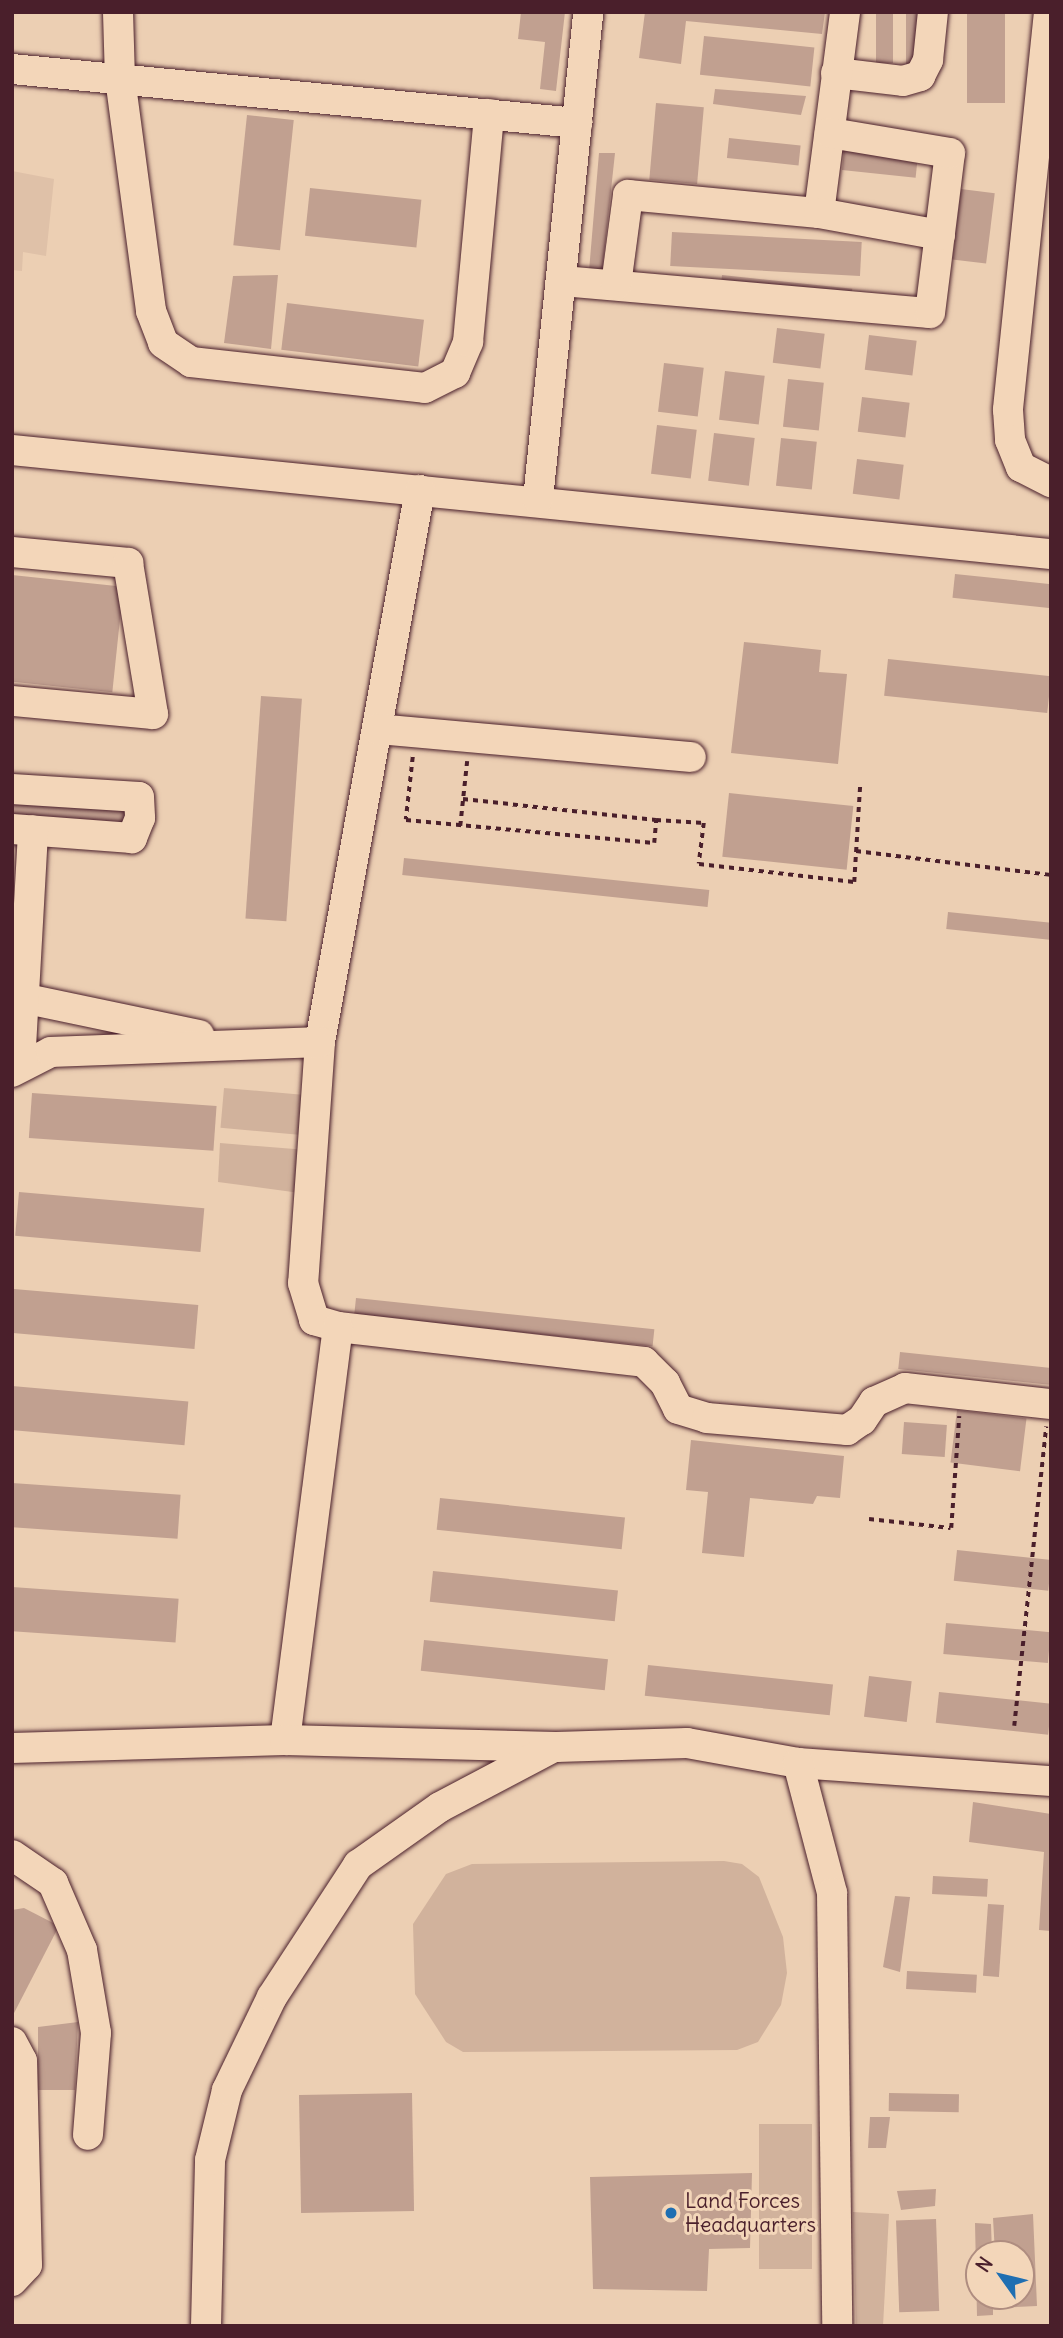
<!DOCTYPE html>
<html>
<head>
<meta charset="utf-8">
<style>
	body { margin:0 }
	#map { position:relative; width:1063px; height:2338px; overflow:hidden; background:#eccfb3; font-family:Delius,sans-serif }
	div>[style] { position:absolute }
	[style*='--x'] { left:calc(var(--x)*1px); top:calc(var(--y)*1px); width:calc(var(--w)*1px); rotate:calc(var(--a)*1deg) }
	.built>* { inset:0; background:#dfc1a8 }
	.green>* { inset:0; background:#d1b29c; transform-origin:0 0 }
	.building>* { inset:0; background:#c1a090; transform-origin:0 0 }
	.path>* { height:3.5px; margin-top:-1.75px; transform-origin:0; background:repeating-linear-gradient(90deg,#4a1f2b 0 5px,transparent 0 10px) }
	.roads { filter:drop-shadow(0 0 2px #4a1f2b) drop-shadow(0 0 2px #4a1f2b) }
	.minor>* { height:30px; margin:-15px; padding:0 15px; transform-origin:15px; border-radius:15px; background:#f3d6b9 }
	.dots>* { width:19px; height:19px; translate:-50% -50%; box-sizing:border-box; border:4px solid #f3d6b9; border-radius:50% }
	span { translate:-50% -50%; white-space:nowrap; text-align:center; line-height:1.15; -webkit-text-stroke:6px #f3d6b9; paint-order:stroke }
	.poi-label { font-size:21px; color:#4a1f2b }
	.left { translate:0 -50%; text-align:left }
	.frame { position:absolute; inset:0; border:14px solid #4a1f2b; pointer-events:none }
	.north { position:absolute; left:965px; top:2240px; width:70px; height:70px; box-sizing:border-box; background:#f3d6b9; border:2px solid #af8d80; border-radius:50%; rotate:304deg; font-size:19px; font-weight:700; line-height:28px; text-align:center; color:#4a1f2b }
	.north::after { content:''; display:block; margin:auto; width:24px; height:32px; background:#1f6fb2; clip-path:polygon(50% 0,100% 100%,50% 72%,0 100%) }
</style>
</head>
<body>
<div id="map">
	<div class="built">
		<div style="clip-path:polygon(12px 171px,54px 179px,46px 256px,23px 252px,22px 271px,12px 270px)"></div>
	</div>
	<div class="green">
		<div style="left:224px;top:1088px;width:87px;height:40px;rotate:5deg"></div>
		<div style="clip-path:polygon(220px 1143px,307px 1150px,300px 1193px,218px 1182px)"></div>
		<div style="clip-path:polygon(724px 1861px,742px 1864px,759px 1877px,783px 1937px,787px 1973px,781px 2005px,758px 2042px,737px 2050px,463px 2052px,446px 2042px,415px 1994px,413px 1924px,446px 1874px,472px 1864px)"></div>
		<div style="left:812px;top:2124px;width:145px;height:53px;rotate:90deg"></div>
		<div style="clip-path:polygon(853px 2212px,889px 2214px,883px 2326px,856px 2326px)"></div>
	</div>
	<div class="building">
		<div style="clip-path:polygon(521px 12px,565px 12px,556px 91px,540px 89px,545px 42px,518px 39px)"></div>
		<div style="clip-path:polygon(645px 12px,825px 12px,822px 34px,686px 21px,681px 64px,639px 58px)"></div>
		<div style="left:876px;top:12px;width:17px;height:51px"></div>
		<div style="left:906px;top:12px;width:14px;height:53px"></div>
		<div style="left:967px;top:12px;width:38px;height:91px"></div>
		<div style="left:704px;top:36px;width:111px;height:39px;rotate:6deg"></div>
		<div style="clip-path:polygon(715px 89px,806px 96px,801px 115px,713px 104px)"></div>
		<div style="left:656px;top:103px;width:48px;height:77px;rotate:5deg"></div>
		<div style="left:247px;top:115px;width:47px;height:131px;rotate:6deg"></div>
		<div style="left:729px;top:138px;width:72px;height:20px;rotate:6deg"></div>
		<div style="left:844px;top:151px;width:74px;height:19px;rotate:6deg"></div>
		<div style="clip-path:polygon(599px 153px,615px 153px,602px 274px,589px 271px)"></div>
		<div style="left:310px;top:188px;width:112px;height:48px;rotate:6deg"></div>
		<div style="left:961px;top:189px;width:34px;height:71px;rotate:7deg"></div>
		<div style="left:672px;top:232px;width:190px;height:34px;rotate:3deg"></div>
		<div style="clip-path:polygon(278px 275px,271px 349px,224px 343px,233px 276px)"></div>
		<div style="left:722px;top:275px;width:131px;height:14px;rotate:6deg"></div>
		<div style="left:287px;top:303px;width:138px;height:47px;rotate:7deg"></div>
		<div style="left:777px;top:328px;width:48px;height:35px;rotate:7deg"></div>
		<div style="left:869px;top:335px;width:48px;height:35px;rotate:7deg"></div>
		<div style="left:664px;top:363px;width:40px;height:49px;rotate:7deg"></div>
		<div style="left:725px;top:371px;width:40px;height:49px;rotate:7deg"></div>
		<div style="left:788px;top:379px;width:36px;height:48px;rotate:6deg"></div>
		<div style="left:862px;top:397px;width:48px;height:35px;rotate:7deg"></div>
		<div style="left:657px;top:425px;width:40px;height:49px;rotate:7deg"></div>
		<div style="left:714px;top:433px;width:41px;height:48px;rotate:7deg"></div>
		<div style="left:781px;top:438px;width:36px;height:48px;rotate:6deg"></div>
		<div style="left:857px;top:459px;width:47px;height:35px;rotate:7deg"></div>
		<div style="left:955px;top:574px;width:97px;height:24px;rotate:6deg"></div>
		<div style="left:12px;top:575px;width:112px;height:106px;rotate:6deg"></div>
		<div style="clip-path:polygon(744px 642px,821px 650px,819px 672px,847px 674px,838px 764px,731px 753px)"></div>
		<div style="left:888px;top:659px;width:164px;height:37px;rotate:6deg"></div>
		<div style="left:261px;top:696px;width:41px;height:223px;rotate:4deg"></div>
		<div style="left:729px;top:793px;width:125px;height:64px;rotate:6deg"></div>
		<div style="left:12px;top:800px;width:123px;height:16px;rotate:4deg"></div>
		<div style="left:404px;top:858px;width:307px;height:17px;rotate:6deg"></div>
		<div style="left:948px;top:912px;width:104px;height:17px;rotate:6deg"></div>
		<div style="left:32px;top:1093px;width:185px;height:45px;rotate:4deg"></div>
		<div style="left:19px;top:1192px;width:186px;height:44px;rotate:5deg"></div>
		<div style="left:14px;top:1289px;width:185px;height:44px;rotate:5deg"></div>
		<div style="left:356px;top:1298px;width:300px;height:17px;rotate:6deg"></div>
		<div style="left:900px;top:1352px;width:152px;height:17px;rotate:6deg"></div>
		<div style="left:12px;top:1386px;width:177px;height:44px;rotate:5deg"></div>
		<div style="left:957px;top:1410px;width:70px;height:53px;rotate:7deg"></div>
		<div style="left:904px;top:1422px;width:43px;height:32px;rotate:4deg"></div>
		<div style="clip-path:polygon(691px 1440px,844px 1456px,840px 1498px,817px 1496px,813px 1504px,750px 1498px,744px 1557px,702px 1553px,708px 1492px,686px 1490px)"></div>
		<div style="left:12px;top:1483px;width:169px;height:44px;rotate:4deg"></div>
		<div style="left:440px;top:1498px;width:186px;height:32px;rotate:6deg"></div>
		<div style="left:957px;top:1550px;width:95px;height:31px;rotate:6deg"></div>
		<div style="left:433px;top:1571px;width:186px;height:31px;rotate:6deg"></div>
		<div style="left:12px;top:1587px;width:167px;height:44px;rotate:4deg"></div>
		<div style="left:946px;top:1623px;width:105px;height:31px;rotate:5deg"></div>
		<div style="left:424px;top:1640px;width:185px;height:31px;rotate:6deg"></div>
		<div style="left:648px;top:1665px;width:186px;height:31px;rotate:6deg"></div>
		<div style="left:869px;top:1676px;width:43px;height:41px;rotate:7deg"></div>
		<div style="left:939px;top:1692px;width:113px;height:31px;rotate:6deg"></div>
		<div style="clip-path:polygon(973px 1802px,1051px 1814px,1051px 1931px,1039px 1930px,1044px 1852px,969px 1842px)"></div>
		<div style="left:933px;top:1876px;width:55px;height:18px;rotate:3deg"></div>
		<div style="clip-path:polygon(895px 1896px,910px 1897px,900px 1972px,883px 1967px)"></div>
		<div style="left:988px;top:1904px;width:16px;height:72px;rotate:4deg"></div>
		<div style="clip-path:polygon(24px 1908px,59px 1926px,12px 2017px,12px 1910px)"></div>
		<div style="left:907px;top:1971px;width:70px;height:18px;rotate:3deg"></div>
		<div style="clip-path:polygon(78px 2022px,75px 2090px,38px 2090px,38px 2027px)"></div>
		<div style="left:412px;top:2093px;width:118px;height:113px;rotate:89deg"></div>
		<div style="left:889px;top:2093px;width:70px;height:18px;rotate:1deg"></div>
		<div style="clip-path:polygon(870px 2117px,890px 2117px,886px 2148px,868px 2148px)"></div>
		<div style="clip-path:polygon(752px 2173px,750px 2248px,709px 2249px,707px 2291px,593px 2289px,590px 2177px)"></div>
		<div style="clip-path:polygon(936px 2189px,935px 2206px,901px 2210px,897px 2191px)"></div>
		<div style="clip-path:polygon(1033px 2214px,1037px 2306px,998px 2308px,997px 2296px,1021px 2296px,1021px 2254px,995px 2254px,993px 2218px)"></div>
		<div style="left:936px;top:2219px;width:92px;height:40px;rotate:88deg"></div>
		<div style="clip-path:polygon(975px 2223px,991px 2224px,992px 2254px,979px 2254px,979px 2296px,993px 2296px,993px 2315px,977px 2316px)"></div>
	</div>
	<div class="path">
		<div style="--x:413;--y:757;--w:63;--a:96.3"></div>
		<div style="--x:406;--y:820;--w:249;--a:5.3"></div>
		<div style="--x:654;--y:843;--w:23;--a:-85"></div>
		<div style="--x:656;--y:820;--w:48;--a:3.6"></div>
		<div style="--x:704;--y:823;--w:41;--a:97"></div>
		<div style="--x:699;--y:864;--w:156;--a:6.6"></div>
		<div style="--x:854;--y:882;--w:97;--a:-86.5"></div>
		<div style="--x:463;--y:799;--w:194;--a:6.2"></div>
		<div style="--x:460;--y:826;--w:65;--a:-83.9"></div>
		<div style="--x:856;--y:851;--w:196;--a:7"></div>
		<div style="--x:869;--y:1519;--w:82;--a:6.3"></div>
		<div style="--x:951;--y:1528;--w:112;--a:-85.9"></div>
		<div style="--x:1014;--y:1726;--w:301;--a:-83.9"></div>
	</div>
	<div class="roads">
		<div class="minor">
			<div style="--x:118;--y:12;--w:66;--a:88.3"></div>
			<div style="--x:120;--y:78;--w:235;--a:82.4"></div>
			<div style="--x:151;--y:311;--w:34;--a:69"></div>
			<div style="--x:163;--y:343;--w:34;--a:34"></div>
			<div style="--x:191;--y:362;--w:235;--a:6.3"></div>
			<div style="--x:425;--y:388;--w:34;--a:-27"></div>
			<div style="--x:455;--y:373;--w:34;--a:-67"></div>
			<div style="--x:468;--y:342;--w:229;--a:-84.7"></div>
			<div style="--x:1049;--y:12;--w:400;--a:95.9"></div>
			<div style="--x:1008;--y:410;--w:30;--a:86"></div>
			<div style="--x:1010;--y:440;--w:29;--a:68"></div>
			<div style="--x:1021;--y:467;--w:34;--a:27"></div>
			<div style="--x:12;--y:69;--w:568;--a:5.46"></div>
			<div style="--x:836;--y:73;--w:67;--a:6.8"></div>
			<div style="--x:903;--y:81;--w:18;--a:-16"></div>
			<div style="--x:920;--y:76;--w:18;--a:-63"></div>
			<div style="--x:928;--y:60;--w:48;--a:-84.1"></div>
			<div style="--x:819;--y:213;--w:203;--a:-82.6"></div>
			<div style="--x:563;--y:281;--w:368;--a:5"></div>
			<div style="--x:930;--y:313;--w:161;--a:-82.9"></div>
			<div style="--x:950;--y:153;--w:122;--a:-170.5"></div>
			<div style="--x:616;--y:285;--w:91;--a:-82.4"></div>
			<div style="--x:628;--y:195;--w:192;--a:5.4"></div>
			<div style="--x:819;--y:213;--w:123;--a:10.3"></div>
			<div style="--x:12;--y:450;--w:1044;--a:5.72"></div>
			<div style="--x:420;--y:490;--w:561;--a:100.27"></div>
			<div style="--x:320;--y:1042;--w:242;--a:94"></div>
			<div style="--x:303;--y:1283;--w:39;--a:73"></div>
			<div style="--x:314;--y:1320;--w:25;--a:16"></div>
			<div style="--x:338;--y:1327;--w:308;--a:6.5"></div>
			<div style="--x:644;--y:1362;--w:30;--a:45"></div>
			<div style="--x:665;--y:1383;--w:29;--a:63"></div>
			<div style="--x:678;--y:1409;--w:30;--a:17"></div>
			<div style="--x:707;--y:1418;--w:141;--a:4.9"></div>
			<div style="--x:847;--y:1430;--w:18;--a:-34"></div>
			<div style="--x:862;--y:1420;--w:22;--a:-56"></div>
			<div style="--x:874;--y:1402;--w:34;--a:-24"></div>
			<div style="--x:905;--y:1388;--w:147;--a:6.3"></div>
			<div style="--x:538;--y:499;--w:490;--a:-84.1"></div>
			<div style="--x:12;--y:552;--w:117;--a:5.4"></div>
			<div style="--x:128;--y:563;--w:153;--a:80.6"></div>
			<div style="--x:153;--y:714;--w:142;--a:-174.7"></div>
			<div style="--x:377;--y:729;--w:315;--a:5.1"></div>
			<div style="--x:12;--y:789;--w:127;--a:3.6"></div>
			<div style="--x:139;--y:797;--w:21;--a:87"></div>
			<div style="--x:140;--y:818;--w:22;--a:112"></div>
			<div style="--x:132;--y:838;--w:120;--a:-175.7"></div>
			<div style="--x:22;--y:998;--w:181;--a:11.8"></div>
			<div style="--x:20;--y:1065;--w:235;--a:-86.8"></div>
			<div style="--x:12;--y:1072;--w:44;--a:-27.1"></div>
			<div style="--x:51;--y:1052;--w:269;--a:-2.1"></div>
			<div style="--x:285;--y:1740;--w:416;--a:-82.7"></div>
			<div style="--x:12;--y:1748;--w:273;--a:-1.7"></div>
			<div style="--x:285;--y:1740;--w:271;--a:1.5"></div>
			<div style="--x:556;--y:1747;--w:131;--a:-1.7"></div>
			<div style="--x:687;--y:1743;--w:113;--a:10.2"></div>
			<div style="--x:798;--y:1763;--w:254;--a:4.1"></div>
			<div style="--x:798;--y:1763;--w:134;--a:75.3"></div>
			<div style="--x:832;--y:1893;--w:433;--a:89.3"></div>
			<div style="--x:12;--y:1855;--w:50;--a:34.3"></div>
			<div style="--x:53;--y:1883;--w:73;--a:66.6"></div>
			<div style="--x:82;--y:1950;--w:84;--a:80.4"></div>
			<div style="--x:96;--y:2033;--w:102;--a:94.5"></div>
			<div style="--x:12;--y:2042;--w:21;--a:62"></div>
			<div style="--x:22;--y:2061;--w:204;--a:88.6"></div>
			<div style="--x:27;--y:2265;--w:22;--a:133"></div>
			<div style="--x:206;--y:2326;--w:166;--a:-88.6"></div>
			<div style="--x:210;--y:2160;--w:72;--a:-76.3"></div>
			<div style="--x:227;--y:2090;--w:103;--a:-64.2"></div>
			<div style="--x:272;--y:1997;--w:158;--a:-56.9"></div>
			<div style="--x:358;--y:1865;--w:100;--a:-35.3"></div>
			<div style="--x:440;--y:1807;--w:127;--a:-27.8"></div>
		</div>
	</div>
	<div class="dots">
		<div style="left:671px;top:2213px;background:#1f6fb2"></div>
	</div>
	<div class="poi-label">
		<span class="left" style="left:685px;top:2213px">Land Forces<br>Headquarters</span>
	</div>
	<div class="frame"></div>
	<div class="north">N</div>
</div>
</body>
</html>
